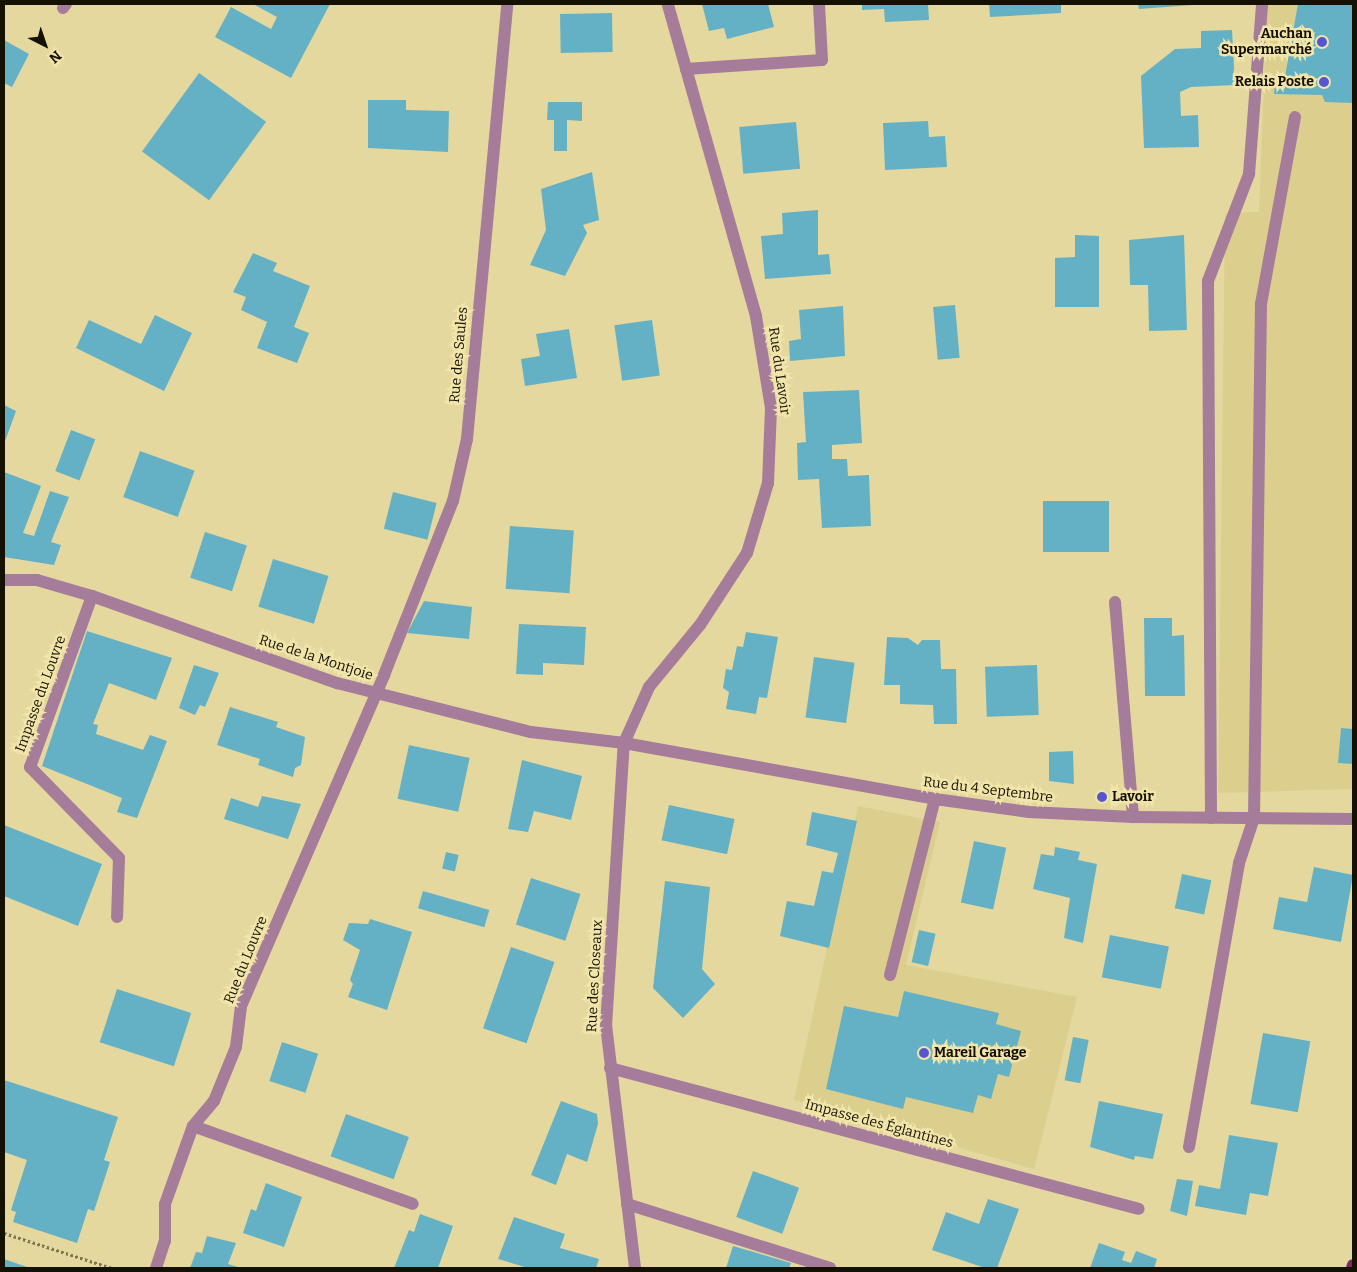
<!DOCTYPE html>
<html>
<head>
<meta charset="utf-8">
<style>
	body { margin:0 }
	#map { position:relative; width:1357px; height:1272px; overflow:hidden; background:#e4d89e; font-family:Bitter,serif }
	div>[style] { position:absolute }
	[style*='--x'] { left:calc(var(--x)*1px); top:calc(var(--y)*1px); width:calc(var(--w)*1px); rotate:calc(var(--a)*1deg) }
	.built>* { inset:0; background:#dcce8d }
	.building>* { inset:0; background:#64b1c6; transform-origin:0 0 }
	.path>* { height:3px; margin-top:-1.5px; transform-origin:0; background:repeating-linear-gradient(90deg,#7e7650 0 2.5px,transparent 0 5px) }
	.lane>* { height:12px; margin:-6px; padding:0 6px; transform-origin:6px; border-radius:6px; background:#a57c99 }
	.street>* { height:12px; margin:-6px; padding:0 6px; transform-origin:6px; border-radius:6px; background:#a57c99 }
	.primary>* { height:12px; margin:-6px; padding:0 6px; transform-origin:6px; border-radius:6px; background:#752e64 }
	.dots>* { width:14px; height:14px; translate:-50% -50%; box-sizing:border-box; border:2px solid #f1e5aa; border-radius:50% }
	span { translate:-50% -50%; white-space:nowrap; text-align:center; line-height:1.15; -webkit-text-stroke:5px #f1e5aa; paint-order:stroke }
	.poi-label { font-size:14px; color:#151100; font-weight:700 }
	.right { translate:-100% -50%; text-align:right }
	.left { translate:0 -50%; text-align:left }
	.street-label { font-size:14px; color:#151100 }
	.frame { position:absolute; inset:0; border:5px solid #151100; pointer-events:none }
	.north { position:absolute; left:20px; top:20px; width:50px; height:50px; -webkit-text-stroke:4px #f1e5aa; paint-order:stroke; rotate:139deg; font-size:14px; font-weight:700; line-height:20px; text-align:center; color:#151100 }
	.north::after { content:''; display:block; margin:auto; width:18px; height:22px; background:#151100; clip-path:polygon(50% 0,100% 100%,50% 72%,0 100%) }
</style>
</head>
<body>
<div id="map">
	<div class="built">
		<div style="clip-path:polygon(1267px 4px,1353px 4px,1353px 789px,1218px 793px,1225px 213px,1259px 212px)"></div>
		<div style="clip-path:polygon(858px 806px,940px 822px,906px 965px,1077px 997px,1034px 1169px,794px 1100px)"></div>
	</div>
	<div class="building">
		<div style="clip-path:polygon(253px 4px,330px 4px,291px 78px,215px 37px,231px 7px,271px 29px,277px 17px)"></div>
		<div style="clip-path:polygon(702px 4px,768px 4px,774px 27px,727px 39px,724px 28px,709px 31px)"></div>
		<div style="clip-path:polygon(862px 4px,928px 4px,929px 20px,885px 22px,884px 9px,862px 10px)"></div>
		<div style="clip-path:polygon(989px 4px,1061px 4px,1061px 13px,990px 17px)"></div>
		<div style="clip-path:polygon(1138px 4px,1193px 4px,1193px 5px,1139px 9px)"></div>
		<div style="clip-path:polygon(1298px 4px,1353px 4px,1353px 103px,1325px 102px,1322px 95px,1274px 94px,1275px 80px,1284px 82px)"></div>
		<div style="left:612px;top:13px;width:39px;height:52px;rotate:89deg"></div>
		<div style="clip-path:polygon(1232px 30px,1235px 85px,1191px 87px,1180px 92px,1181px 116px,1198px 115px,1199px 147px,1144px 148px,1141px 76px,1175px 49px,1201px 48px,1201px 31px)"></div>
		<div style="clip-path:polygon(4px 40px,29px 54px,12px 87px,4px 83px)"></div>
		<div style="left:199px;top:73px;width:83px;height:97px;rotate:36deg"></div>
		<div style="clip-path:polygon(368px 100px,406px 100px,406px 110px,449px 111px,448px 152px,368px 148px)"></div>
		<div style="clip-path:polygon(548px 102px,582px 102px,582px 121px,567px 120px,567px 151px,554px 151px,554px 120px,547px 120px)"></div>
		<div style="clip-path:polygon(928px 121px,929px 137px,945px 136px,947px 167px,885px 170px,883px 123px)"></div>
		<div style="left:796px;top:122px;width:47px;height:57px;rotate:85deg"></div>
		<div style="clip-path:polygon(592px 172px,599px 220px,583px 225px,587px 233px,565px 276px,530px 265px,546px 230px,541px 189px)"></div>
		<div style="clip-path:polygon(818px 210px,818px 255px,829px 254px,831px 274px,765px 279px,761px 236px,783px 234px,782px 213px)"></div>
		<div style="clip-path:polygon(1075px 235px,1099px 236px,1099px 307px,1055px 307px,1055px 258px,1075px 257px)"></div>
		<div style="clip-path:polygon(1184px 235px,1187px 330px,1149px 331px,1148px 285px,1130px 285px,1129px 240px)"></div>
		<div style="clip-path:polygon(253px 253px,277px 263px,273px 271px,310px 286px,294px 327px,309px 333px,297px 363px,257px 348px,267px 322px,241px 310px,246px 297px,233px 292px)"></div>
		<div style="left:955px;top:305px;width:53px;height:22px;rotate:85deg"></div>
		<div style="clip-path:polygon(843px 306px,845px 356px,790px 361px,789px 341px,801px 339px,799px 310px)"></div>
		<div style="clip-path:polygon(155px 315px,192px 333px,164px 391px,76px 348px,89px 320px,141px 344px)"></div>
		<div style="left:652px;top:320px;width:56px;height:38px;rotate:82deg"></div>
		<div style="clip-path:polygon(569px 329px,577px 378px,525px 386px,521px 359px,540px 356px,536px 334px)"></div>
		<div style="clip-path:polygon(859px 390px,862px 443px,832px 445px,832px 459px,847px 459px,848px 476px,869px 475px,871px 526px,822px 528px,819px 479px,798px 480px,797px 443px,806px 442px,803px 392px)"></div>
		<div style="clip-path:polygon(4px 405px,16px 411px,4px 444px)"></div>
		<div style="left:71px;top:430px;width:26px;height:44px;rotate:21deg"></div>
		<div style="left:140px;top:451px;width:58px;height:49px;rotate:20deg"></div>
		<div style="clip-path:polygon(4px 472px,41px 486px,23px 533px,34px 536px,50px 491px,69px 497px,51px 542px,61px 545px,54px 565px,4px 557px)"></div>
		<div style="left:393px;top:492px;width:45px;height:38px;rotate:14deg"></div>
		<div style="left:1043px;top:501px;width:66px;height:51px"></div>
		<div style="left:510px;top:526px;width:64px;height:63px;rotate:4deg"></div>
		<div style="left:205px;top:532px;width:44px;height:48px;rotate:18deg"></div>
		<div style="left:273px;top:559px;width:58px;height:50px;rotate:17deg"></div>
		<div style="clip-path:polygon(424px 601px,472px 607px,469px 639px,407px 633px)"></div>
		<div style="clip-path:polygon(1144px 618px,1172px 618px,1172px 636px,1184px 635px,1185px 696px,1145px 696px)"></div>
		<div style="clip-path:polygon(519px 624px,586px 627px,584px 665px,543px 663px,543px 675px,516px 674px)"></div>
		<div style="clip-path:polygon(87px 631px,172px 658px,156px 700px,109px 683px,93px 724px,98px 725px,96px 734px,143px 750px,150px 735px,167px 741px,137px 818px,117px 812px,122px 798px,42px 766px)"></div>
		<div style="clip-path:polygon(746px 632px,778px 637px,767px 698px,759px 697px,756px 714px,726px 709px,729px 692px,723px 688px,726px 669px,732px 670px,737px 646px,743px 647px)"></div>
		<div style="clip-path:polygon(887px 637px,908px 638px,918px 645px,922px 640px,940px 640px,941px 669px,956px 669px,957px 724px,934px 724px,933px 705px,900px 704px,900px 685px,884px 685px)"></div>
		<div style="left:814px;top:657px;width:41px;height:61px;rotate:8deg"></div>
		<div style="clip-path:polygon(194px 665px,219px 673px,205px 707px,200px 705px,195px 715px,179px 708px)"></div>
		<div style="left:1037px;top:665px;width:50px;height:52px;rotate:88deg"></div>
		<div style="clip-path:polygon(230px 707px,278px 722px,276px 727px,305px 737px,301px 765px,295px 768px,293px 777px,258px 765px,260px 759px,217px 745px)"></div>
		<div style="clip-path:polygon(1341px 728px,1353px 729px,1353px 764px,1338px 763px)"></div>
		<div style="left:409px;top:745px;width:62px;height:55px;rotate:12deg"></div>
		<div style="clip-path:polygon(1073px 751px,1074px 784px,1049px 781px,1049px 752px)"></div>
		<div style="clip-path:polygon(522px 760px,582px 776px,571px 820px,534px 811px,528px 832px,508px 829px)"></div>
		<div style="clip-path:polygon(262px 796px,301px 804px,288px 839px,224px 819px,231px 798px,258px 807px)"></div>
		<div style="left:669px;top:805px;width:67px;height:36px;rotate:12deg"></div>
		<div style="clip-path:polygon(812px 812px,857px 821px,829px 948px,780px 936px,787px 901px,814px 906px,822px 871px,833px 873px,838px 853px,806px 845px)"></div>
		<div style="clip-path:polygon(4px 825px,102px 864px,78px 926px,4px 896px)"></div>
		<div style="left:974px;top:841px;width:33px;height:63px;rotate:12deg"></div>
		<div style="clip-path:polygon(1055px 847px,1080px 852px,1078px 860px,1097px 864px,1083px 943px,1064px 938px,1070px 898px,1033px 889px,1041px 854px,1054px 856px)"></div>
		<div style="left:446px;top:852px;width:13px;height:17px;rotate:13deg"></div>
		<div style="clip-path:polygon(1314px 867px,1353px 875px,1341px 942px,1273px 929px,1279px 897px,1307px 902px)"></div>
		<div style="left:1182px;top:874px;width:30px;height:35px;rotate:12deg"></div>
		<div style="left:531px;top:878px;width:52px;height:49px;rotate:18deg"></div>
		<div style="clip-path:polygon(665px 881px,710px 887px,702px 969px,715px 984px,683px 1018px,653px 988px)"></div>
		<div style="left:423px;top:891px;width:69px;height:18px;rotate:16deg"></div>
		<div style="clip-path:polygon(370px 919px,412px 932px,387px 1010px,348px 997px,353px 984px,350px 980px,360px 950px,343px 940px,349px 923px,368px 924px)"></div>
		<div style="left:919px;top:930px;width:17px;height:33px;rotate:13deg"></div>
		<div style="left:1110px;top:935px;width:60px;height:43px;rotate:11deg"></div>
		<div style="left:511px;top:947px;width:46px;height:86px;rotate:19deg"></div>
		<div style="left:117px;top:989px;width:78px;height:56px;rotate:18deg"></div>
		<div style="clip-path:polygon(904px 991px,999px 1013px,996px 1024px,1021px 1031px,1009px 1077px,998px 1074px,991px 1099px,978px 1095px,973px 1113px,906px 1097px,903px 1109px,826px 1089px,844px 1006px,898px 1017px)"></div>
		<div style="left:1263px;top:1033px;width:48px;height:72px;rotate:10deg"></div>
		<div style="left:1073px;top:1037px;width:16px;height:44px;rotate:11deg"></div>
		<div style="left:282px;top:1042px;width:38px;height:41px;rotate:18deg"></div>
		<div style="clip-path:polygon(4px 1080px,118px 1117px,104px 1160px,110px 1162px,94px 1211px,88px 1209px,77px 1243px,13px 1222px,16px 1212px,11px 1210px,27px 1160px,4px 1152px)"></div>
		<div style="clip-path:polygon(561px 1101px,597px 1114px,598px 1124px,587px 1162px,567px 1154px,556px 1185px,531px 1175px)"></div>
		<div style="clip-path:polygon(1099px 1101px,1163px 1114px,1153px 1159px,1135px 1156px,1134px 1160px,1090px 1147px)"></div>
		<div style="left:346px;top:1114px;width:67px;height:45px;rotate:20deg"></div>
		<div style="clip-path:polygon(1229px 1135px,1278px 1143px,1268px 1196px,1250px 1193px,1246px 1215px,1195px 1206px,1199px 1185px,1220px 1189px)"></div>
		<div style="left:753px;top:1171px;width:49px;height:49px;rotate:20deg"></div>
		<div style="clip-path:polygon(1177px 1179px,1193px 1181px,1187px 1216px,1170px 1211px)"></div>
		<div style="clip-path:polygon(266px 1183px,302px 1197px,284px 1247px,243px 1233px,251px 1209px,256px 1211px)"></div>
		<div style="clip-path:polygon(988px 1199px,1019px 1209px,997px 1268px,985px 1268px,932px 1250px,946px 1212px,979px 1224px)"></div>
		<div style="clip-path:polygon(420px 1214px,453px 1226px,438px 1268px,394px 1268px,409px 1230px,414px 1232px)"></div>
		<div style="clip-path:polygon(514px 1217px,565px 1234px,560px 1248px,599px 1259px,596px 1268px,528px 1268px,498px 1259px)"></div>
		<div style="clip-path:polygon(207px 1236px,236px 1243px,228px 1264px,241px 1268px,190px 1268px,196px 1252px,202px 1253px)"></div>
		<div style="clip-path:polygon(1099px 1243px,1125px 1252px,1122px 1260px,1131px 1263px,1136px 1251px,1157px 1259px,1154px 1268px,1090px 1268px)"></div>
		<div style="clip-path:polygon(733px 1246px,791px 1263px,789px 1268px,726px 1268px)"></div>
		<div style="clip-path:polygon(4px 1259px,30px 1268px,4px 1268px)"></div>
	</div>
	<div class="path">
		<div style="--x:4;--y:1233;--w:114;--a:18"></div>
	</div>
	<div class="lane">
		<div style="--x:92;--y:596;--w:182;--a:109.9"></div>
		<div style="--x:30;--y:767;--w:127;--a:45.6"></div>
		<div style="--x:119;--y:858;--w:59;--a:91.9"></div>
		<div style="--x:1115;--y:602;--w:216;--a:85.2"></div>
		<div style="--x:1211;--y:818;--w:537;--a:-90.32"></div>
		<div style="--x:1208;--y:281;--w:115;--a:-69"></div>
		<div style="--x:1249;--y:174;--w:170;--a:-85.6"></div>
		<div style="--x:890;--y:975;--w:182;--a:-75.7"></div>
		<div style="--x:193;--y:1126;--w:233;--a:19.5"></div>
		<div style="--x:1189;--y:1147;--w:288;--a:-80"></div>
		<div style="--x:1239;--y:863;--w:47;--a:-71.6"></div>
		<div style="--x:1254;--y:818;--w:514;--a:-89.22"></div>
		<div style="--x:1261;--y:304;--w:190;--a:-79.7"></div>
		<div style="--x:627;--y:1204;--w:213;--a:17.5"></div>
	</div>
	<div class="street">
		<div style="--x:63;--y:8;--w:5;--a:-53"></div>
		<div style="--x:686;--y:69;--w:136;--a:-3.8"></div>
		<div style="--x:822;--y:60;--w:56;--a:-93.1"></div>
		<div style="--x:4;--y:580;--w:33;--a:0"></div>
		<div style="--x:37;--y:580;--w:57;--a:16.2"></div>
		<div style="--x:92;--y:596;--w:260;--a:19.6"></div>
		<div style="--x:337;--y:683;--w:200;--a:14.2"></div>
		<div style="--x:531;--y:732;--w:94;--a:6.7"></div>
		<div style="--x:624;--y:743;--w:316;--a:10.2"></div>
		<div style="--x:935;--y:799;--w:95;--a:7.9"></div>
		<div style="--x:1029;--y:812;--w:104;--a:2.8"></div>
		<div style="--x:1133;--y:817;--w:220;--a:0.5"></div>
		<div style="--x:610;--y:1068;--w:547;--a:14.92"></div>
		<div style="--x:156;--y:1268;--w:28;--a:-72"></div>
		<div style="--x:165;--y:1241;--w:37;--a:-90"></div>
		<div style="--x:165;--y:1204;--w:83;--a:-70.3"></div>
		<div style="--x:193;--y:1126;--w:33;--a:-50"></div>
		<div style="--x:214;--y:1101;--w:58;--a:-67.8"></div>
		<div style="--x:236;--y:1047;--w:41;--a:-83"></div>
		<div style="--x:241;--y:1006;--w:361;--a:-66.6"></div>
		<div style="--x:384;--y:675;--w:187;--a:-68.4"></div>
		<div style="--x:453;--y:501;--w:64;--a:-77.3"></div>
		<div style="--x:467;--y:439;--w:437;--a:-84.7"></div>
		<div style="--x:635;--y:1268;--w:244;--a:-96.8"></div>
		<div style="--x:606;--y:1026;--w:284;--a:-86.4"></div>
		<div style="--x:624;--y:743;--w:61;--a:-65.9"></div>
		<div style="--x:649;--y:687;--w:80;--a:-50.6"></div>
		<div style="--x:700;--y:625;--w:86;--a:-56.9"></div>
		<div style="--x:747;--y:553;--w:73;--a:-73.3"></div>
		<div style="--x:768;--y:483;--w:75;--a:-87.7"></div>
		<div style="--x:771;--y:408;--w:93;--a:-99.3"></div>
		<div style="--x:756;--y:316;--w:324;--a:-105.8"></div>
	</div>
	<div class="primary">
		<div style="--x:1352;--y:1268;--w:3;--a:-72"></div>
	</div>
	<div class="dots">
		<div style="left:1322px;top:42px;background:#5657ce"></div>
		<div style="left:1324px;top:82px;background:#5657ce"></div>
		<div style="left:1102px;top:797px;background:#5657ce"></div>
		<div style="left:924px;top:1053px;background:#5657ce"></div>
	</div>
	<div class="poi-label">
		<span class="right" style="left:1312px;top:42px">Auchan<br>Supermarché</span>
		<span class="right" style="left:1314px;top:82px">Relais Poste</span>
		<span class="left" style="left:1112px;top:797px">Lavoir</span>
		<span class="left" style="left:934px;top:1053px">Mareil Garage</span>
	</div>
	<div class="street-label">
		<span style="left:459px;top:355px;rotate:-85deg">Rue des Saules</span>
		<span style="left:779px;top:371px;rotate:82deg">Rue du Lavoir</span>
		<span style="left:316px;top:658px;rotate:18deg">Rue de la Montjoie</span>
		<span style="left:41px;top:694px;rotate:-70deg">Impasse du Louvre</span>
		<span style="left:988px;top:790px;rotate:7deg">Rue du 4 Septembre</span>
		<span style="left:246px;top:960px;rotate:-68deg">Rue du Louvre</span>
		<span style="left:595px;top:976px;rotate:-87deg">Rue des Closeaux</span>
		<span style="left:879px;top:1124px;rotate:15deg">Impasse des Églantines</span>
	</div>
	<div class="frame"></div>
	<div class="north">N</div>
</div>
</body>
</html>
